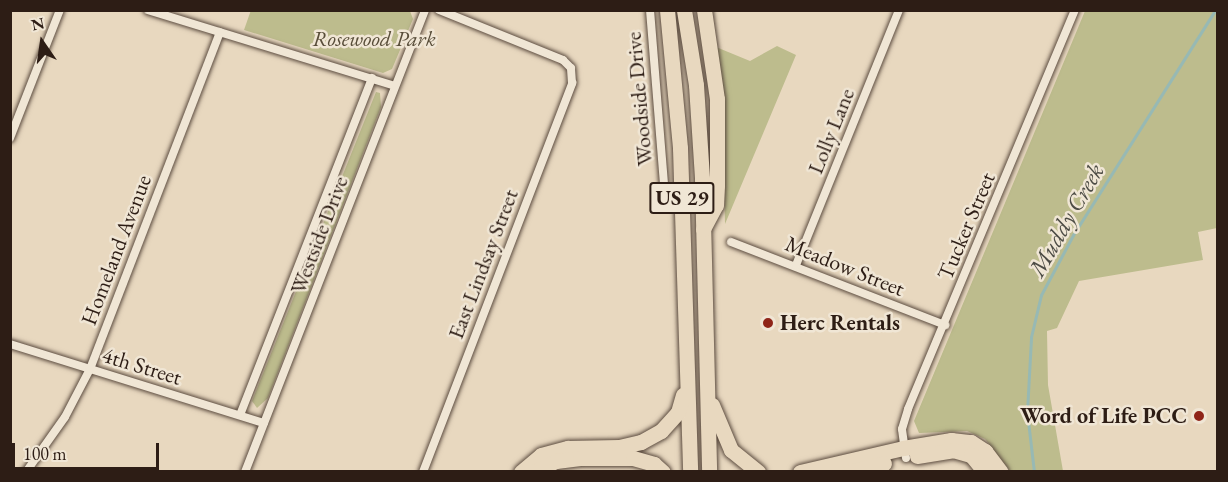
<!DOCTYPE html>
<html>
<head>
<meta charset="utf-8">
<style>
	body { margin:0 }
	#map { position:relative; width:1228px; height:482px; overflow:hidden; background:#e8d8bf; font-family:"EB Garamond",serif }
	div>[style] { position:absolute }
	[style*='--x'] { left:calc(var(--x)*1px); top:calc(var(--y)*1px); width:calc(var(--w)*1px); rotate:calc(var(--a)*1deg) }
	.green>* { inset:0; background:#bdbc8d }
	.stream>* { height:3px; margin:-1.5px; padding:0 1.5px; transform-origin:1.5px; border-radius:1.5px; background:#97b9b4 }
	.roads { filter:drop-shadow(0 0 2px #5c4c40) drop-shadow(0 0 2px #5c4c40) }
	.minor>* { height:8px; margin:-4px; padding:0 4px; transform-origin:4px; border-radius:4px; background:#f0e6d5 }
	.trunk>* { height:15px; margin:-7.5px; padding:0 7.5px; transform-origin:7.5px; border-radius:7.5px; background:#e8d8bf }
	.motorway>* { height:15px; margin:-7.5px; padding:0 7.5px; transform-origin:7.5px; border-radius:7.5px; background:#e8d8bf }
	.dots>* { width:16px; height:16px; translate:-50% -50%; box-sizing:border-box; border:3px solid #f0e6d5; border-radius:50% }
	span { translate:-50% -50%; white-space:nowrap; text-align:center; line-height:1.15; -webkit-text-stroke:5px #f0e6d5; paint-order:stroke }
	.shield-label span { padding:2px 4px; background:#f0e6d5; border:2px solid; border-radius:4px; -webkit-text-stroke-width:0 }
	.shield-label { font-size:21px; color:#2d1d15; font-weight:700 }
	.park-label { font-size:22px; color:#584d39; font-style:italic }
	.street-label { font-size:22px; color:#2d1d15 }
	.poi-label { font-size:22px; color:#2d1d15; font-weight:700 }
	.left { translate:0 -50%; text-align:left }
	.right { translate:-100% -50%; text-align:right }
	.water-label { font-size:24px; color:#4d4c45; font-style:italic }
	.frame { position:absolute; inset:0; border:12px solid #2d1d15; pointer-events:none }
	.north { position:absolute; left:12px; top:12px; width:60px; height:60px; -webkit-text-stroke:4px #f0e6d5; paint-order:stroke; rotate:347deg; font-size:16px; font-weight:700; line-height:24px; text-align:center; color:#2d1d15 }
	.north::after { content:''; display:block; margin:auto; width:21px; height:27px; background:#2d1d15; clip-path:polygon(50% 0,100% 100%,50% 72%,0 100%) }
	.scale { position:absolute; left:12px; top:443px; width:147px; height:27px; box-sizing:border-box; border:3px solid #2d1d15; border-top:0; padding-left:8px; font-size:18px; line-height:21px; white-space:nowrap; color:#2d1d15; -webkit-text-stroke:4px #f0e6d5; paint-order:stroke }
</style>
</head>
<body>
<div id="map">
	<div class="green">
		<div style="clip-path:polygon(251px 10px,410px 11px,413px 19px,392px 69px,383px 73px,244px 30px)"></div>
		<div style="clip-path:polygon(1085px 11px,1217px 11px,1217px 228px,1198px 232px,1203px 260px,1079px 281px,1057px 328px,1047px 331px,1048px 385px,1063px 471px,1010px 471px,985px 439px,967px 431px,919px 433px,914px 421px)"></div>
		<div style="clip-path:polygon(777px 46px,796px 55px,725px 224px,722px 87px,716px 47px,750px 61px)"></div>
		<div style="clip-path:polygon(376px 92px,380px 93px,381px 107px,268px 398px,257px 408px,252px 401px)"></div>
	</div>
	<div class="stream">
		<div style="--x:1034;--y:472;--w:60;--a:-96.7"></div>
		<div style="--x:1027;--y:412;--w:75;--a:-86.9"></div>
		<div style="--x:1031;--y:337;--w:43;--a:-76.6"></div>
		<div style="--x:1041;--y:295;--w:68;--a:-61.9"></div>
		<div style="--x:1073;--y:235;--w:266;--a:-57.7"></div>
	</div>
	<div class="roads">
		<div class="minor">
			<div style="--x:148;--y:10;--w:258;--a:17.1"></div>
			<div style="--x:650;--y:10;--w:175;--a:85.4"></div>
			<div style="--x:10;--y:138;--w:137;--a:-68.7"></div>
			<div style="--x:731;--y:242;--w:230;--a:21.2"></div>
			<div style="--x:796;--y:265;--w:275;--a:-68"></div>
			<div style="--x:10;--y:344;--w:266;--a:17.3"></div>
			<div style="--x:240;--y:415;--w:362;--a:-68.6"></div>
			<div style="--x:906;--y:458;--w:29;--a:-98"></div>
			<div style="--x:902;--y:429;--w:21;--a:-73"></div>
			<div style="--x:908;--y:409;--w:433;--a:-67.3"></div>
			<div style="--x:26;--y:472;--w:67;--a:-54.7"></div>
			<div style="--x:65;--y:417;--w:54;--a:-62.5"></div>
			<div style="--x:90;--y:369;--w:361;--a:-68.9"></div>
			<div style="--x:245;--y:472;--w:496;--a:-68.7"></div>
			<div style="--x:423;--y:472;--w:417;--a:-69"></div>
			<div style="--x:572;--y:83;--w:15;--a:-94"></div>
			<div style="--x:571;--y:68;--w:11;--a:-135"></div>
			<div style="--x:563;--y:60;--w:134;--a:-158"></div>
		</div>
		<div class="trunk">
			<div style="--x:903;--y:448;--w:49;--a:-9.5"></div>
			<div style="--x:951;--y:440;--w:20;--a:6"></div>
			<div style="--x:971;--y:442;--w:17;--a:33"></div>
			<div style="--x:985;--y:451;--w:26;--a:53"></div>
			<div style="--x:917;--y:456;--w:36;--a:-9"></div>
			<div style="--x:953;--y:450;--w:19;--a:16"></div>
			<div style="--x:971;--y:455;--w:22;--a:51"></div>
		</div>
		<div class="motorway">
			<div style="--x:667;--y:10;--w:139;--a:84.6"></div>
			<div style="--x:680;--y:148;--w:324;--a:88.2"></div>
			<div style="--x:684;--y:10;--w:76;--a:80.9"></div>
			<div style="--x:696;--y:85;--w:94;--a:86.3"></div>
			<div style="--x:702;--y:179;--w:293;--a:88.6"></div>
			<div style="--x:703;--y:229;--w:27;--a:-62"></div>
			<div style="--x:716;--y:205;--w:20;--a:-87"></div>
			<div style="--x:717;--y:185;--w:86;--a:-90"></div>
			<div style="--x:717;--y:99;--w:90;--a:-98.3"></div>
			<div style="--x:712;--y:405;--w:49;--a:67.1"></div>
			<div style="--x:731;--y:450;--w:35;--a:39"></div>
			<div style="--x:521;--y:472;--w:26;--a:-40"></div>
			<div style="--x:541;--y:455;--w:28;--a:-15"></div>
			<div style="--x:568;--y:448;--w:51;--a:-1.1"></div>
			<div style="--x:619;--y:447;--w:23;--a:-13"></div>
			<div style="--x:641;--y:442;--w:23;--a:-29"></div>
			<div style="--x:661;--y:431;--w:25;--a:-48"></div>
			<div style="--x:678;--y:412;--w:18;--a:-74"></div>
			<div style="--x:534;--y:472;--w:25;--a:-27"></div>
			<div style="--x:556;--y:461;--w:24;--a:-7"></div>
			<div style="--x:580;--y:458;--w:53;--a:0"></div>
			<div style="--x:633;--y:458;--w:22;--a:16"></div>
			<div style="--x:654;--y:464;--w:12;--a:42"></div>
			<div style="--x:800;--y:472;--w:106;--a:-13.1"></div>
			<div style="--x:849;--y:472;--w:36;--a:-14"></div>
		</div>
	</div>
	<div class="dots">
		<div style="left:768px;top:323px;background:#8f2418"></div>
		<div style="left:1199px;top:416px;background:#8f2418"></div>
	</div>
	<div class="shield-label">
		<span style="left:682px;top:198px">US 29</span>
	</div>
	<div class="park-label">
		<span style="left:374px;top:39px">Rosewood Park</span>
	</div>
	<div class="street-label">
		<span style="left:639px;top:99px;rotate:-95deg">Woodside Drive</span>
		<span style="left:831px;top:131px;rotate:-68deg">Lolly Lane</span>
		<span style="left:966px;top:226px;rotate:-67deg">Tucker Street</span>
		<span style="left:319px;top:235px;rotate:-69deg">Westside Drive</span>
		<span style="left:116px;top:250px;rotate:-69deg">Homeland Avenue</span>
		<span style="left:483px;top:264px;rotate:-69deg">East Lindsay Street</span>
		<span style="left:845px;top:266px;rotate:22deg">Meadow Street</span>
		<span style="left:142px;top:366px;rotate:17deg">4th Street</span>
	</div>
	<div class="poi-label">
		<span class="left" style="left:780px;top:323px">Herc Rentals</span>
		<span class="right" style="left:1187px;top:416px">Word of Life PCC</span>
	</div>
	<div class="water-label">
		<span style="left:1066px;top:220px;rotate:-60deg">Muddy Creek</span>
	</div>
	<div class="frame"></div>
	<div class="north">N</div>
	<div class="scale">100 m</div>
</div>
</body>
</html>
